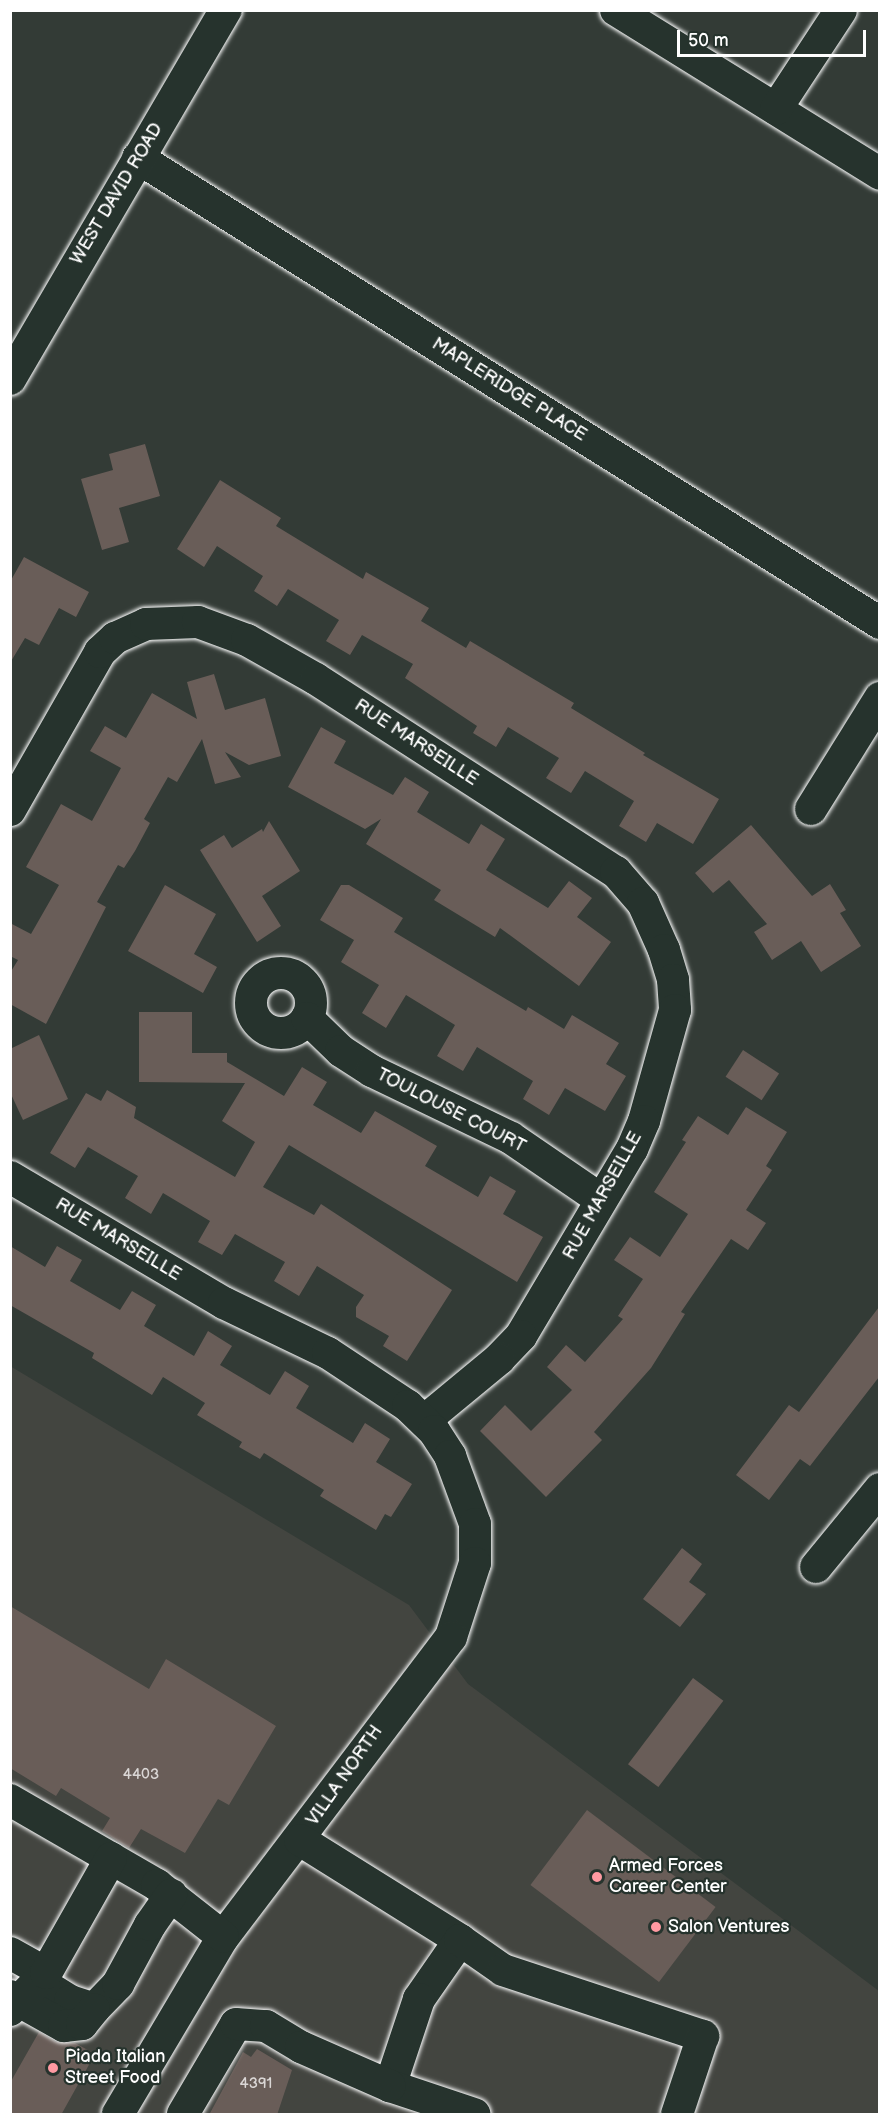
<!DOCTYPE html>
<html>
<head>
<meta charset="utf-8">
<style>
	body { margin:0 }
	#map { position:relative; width:890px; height:2125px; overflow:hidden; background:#333b36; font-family:"Balsamiq Sans",sans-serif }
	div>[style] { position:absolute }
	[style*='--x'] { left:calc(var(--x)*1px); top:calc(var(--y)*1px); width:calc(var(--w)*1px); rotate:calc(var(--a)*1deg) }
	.built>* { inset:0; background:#434540 }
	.building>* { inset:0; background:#695d58; transform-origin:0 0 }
	.roads { filter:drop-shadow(0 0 2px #fff) drop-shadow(0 0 2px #fff) }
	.minor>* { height:32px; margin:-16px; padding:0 16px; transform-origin:16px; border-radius:16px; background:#26332d }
	.minor>.ring { margin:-16px; padding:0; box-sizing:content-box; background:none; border:32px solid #26332d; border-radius:50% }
	.dots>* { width:16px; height:16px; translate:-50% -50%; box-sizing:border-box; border:3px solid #26332d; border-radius:50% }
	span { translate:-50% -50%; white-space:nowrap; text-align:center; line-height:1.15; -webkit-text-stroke:4.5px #26332d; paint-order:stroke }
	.number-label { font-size:15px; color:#dad6d5 }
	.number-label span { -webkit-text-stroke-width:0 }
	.street-label { font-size:18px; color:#fff }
	.poi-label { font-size:18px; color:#fff }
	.left { translate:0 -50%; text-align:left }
	.frame { position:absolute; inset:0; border:12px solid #fff; pointer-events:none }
	.scale { position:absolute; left:677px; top:30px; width:189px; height:27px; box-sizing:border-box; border:3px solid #fff; border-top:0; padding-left:8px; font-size:18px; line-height:21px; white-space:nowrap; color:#fff; -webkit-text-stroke:4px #26332d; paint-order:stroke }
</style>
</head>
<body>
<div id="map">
	<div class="built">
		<div style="clip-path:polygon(10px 1366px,409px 1605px,468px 1684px,879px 1991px,879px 2114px,11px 2114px)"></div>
	</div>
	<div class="building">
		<div style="clip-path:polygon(145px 444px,160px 496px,119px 508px,129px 542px,102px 550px,81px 479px,113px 470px,109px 454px)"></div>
		<div style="clip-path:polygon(220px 480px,281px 518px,276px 526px,363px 579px,366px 572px,429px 608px,421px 621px,466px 648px,470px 641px,574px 703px,571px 708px,645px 753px,643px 755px,719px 799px,693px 844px,657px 823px,646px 842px,619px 826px,634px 801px,585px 771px,571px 793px,546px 778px,559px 758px,508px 727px,496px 747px,473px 733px,477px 726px,405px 678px,413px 664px,362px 635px,350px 655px,326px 641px,339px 620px,288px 589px,277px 606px,254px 591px,263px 576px,217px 546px,204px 567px,177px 549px)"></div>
		<div style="clip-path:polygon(24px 557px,89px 592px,76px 617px,59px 608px,39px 645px,25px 638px,10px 663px,10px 582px)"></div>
		<div style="clip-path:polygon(214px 674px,225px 710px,265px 698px,281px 756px,249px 765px,225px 752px,241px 777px,215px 784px,202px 739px,177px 782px,168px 777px,144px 819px,150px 823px,135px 851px,124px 868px,118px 865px,97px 902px,106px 907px,46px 1024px,10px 1004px,10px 973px,18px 960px,10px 956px,10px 923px,31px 934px,59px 885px,26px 867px,61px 804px,92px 821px,121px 768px,90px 751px,105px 726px,126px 738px,152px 693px,197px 719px,187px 682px)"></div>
		<div style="clip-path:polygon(321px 727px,346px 741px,334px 763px,393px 795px,405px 777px,429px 792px,417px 812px,469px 844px,481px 824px,505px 839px,486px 870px,548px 908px,569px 881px,592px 898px,577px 917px,611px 942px,579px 986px,500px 928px,495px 937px,434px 900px,441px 890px,366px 844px,381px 819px,365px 829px,288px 787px)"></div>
		<div style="clip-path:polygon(269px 821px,300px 871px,262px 896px,281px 926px,257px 942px,200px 850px,224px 835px,232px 848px,262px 829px,263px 832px)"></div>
		<div style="clip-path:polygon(751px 825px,812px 896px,830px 884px,846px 910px,840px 913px,861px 946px,821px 972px,801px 941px,772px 960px,754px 932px,767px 924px,729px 880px,713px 893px,695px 873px)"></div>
		<div style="clip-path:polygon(165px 885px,216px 914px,194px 954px,217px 967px,203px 993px,128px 951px)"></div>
		<div style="clip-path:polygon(341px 885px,349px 885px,403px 918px,394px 932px,526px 1011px,528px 1007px,564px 1029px,572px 1015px,619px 1043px,606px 1064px,626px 1076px,605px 1111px,565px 1088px,549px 1115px,523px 1099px,533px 1081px,477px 1047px,463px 1071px,437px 1056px,455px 1025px,406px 995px,386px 1028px,362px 1013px,379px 985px,341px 962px,354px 940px,320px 920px)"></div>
		<div style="clip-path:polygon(139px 1012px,192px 1012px,192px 1053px,227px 1053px,227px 1062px,284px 1096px,302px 1067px,327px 1082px,313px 1105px,361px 1133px,375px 1111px,437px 1146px,425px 1166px,478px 1197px,490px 1176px,516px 1191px,503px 1214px,543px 1237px,517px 1282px,289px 1145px,263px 1187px,314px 1215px,321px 1204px,452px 1290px,407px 1361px,383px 1346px,389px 1336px,356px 1317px,356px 1307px,364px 1295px,317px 1266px,299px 1296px,274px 1281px,285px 1262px,235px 1234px,222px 1255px,198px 1242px,210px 1221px,163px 1193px,151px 1214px,125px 1198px,138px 1176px,88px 1147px,75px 1168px,50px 1153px,86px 1093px,101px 1101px,107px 1090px,136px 1107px,134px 1118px,235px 1177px,255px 1142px,222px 1121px,245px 1083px,139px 1082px)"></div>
		<div style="clip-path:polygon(39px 1035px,68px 1099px,23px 1120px,10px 1092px,10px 1049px)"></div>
		<div style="left:743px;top:1050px;width:43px;height:32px;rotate:33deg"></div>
		<div style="clip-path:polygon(746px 1107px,787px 1132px,766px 1166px,772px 1170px,746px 1210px,766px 1223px,748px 1250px,731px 1239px,681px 1312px,685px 1314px,651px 1368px,594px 1432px,602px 1440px,546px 1497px,480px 1431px,505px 1405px,531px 1431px,572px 1390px,547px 1367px,566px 1345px,585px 1362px,623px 1319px,618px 1316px,643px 1279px,614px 1260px,630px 1237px,660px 1257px,688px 1214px,654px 1192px,686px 1142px,682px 1140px,698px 1116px,728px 1135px)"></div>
		<div style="clip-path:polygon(10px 1246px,45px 1267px,57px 1246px,82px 1260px,70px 1281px,120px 1310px,132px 1291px,156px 1305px,144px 1326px,194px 1356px,208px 1331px,232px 1346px,220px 1365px,270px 1395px,285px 1371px,309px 1386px,296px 1408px,353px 1443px,365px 1423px,390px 1439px,376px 1462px,412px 1484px,391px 1517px,385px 1514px,376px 1530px,320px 1496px,324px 1490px,264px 1453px,260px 1459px,239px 1447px,242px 1442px,197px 1415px,205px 1403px,163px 1377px,152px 1395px,92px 1358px,94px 1353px,10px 1305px)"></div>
		<div style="clip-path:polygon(879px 1307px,879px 1377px,810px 1466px,800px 1459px,769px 1500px,736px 1475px,789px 1405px,799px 1412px)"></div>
		<div style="clip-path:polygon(682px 1548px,702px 1564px,689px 1582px,706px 1594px,680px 1627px,643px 1599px)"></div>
		<div style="clip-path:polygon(10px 1606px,149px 1689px,166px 1659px,276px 1726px,229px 1805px,218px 1799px,185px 1853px,141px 1829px,129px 1848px,102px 1831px,110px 1818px,61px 1788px,56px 1796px,10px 1768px)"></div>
		<div style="left:693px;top:1678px;width:38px;height:108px;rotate:37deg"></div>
		<div style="left:587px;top:1810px;width:161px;height:94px;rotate:37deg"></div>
		<div style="clip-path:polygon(39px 2032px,56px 2042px,75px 2043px,95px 2054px,61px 2115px,10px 2115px,10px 2083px)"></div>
		<div style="clip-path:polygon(257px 2049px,292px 2070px,277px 2115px,209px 2115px,243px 2052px,251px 2057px)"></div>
	</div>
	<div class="roads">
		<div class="minor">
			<div style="--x:616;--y:10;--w:311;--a:31.8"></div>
			<div style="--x:776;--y:109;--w:118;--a:-56.7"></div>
			<div style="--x:138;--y:158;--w:876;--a:32.07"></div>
			<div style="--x:10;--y:379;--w:428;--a:-59.7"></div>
			<div style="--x:811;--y:809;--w:131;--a:-58.1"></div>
			<div style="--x:10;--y:810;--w:182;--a:-60.3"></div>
			<div style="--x:100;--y:652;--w:21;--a:-43"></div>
			<div style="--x:115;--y:638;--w:34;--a:-24"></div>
			<div style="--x:146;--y:624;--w:52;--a:-2.2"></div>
			<div style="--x:198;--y:622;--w:52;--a:20.2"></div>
			<div style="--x:247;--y:640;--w:79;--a:29.5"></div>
			<div style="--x:316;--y:679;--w:357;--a:32.8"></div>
			<div style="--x:616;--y:872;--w:41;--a:48.9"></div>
			<div style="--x:643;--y:903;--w:51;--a:65.9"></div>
			<div style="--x:664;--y:950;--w:31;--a:73"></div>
			<div style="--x:673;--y:980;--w:30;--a:86"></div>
			<div style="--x:675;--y:1010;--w:115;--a:105.6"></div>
			<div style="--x:644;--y:1121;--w:30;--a:113"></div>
			<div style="--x:632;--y:1149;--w:217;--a:120.7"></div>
			<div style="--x:521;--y:1336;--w:32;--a:134"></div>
			<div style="--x:499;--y:1359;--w:97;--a:140.4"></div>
			<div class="ring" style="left:251px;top:973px;width:28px;height:28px"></div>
			<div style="--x:307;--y:1018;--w:47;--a:44.1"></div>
			<div style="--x:341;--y:1051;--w:37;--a:33"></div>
			<div style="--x:372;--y:1071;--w:154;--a:25.7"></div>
			<div style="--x:511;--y:1138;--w:108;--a:34.4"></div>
			<div style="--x:10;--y:1177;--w:248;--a:30.5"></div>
			<div style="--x:224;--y:1303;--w:115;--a:25.7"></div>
			<div style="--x:328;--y:1353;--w:96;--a:33.5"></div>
			<div style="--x:408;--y:1406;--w:36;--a:44"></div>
			<div style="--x:434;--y:1431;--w:30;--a:57"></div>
			<div style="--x:450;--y:1456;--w:72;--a:69.8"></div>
			<div style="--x:475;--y:1524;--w:39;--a:90"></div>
			<div style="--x:475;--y:1563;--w:78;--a:108"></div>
			<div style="--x:451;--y:1637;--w:377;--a:127.2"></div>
			<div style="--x:223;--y:1937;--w:206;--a:120.7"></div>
			<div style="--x:816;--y:1567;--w:101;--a:-50.6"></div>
			<div style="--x:10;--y:1800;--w:170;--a:30"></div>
			<div style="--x:157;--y:1885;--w:84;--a:38.2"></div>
			<div style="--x:300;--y:1840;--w:189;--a:32"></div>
			<div style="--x:460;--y:1940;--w:72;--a:124.8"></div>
			<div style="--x:419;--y:1999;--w:92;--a:108.4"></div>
			<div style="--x:390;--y:2086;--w:89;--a:18.4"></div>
			<div style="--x:460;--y:1940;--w:52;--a:34.9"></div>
			<div style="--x:503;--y:1970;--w:211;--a:18.3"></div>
			<div style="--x:703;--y:2036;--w:82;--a:108.4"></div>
			<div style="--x:10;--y:1953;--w:41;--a:29.1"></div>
			<div style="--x:38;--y:1981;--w:38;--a:32"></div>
			<div style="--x:70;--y:2001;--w:25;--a:18"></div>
			<div style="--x:94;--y:2009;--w:35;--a:-46"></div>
			<div style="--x:118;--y:1984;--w:67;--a:-61.5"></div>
			<div style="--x:150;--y:1925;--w:37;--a:-55"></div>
			<div style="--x:10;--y:1996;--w:62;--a:29.1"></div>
			<div style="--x:64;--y:2026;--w:18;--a:-6"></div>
			<div style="--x:82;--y:2024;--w:19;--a:-51"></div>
			<div style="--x:10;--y:2010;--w:52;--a:-45.8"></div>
			<div style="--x:46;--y:1973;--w:132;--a:-60.5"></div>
			<div style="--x:183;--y:2114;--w:104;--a:-59.5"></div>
			<div style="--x:236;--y:2024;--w:30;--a:4"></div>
			<div style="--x:266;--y:2026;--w:41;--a:31"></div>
			<div style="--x:301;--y:2047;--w:97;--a:23.7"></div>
		</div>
	</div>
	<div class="dots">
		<div style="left:597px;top:1877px;background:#ff9aa2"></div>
		<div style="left:656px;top:1927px;background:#ff9aa2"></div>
		<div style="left:53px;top:2068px;background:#ff9aa2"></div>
	</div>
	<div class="number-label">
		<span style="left:141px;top:1775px">4403</span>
		<span style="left:256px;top:2084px">4391</span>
	</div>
	<div class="street-label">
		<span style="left:117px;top:194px;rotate:-59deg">WEST DAVID ROAD</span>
		<span style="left:509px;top:390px;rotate:32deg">MAPLERIDGE PLACE</span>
		<span style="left:416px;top:743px;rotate:33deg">RUE MARSEILLE</span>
		<span style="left:451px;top:1111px;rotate:27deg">TOULOUSE COURT</span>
		<span style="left:603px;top:1196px;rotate:-61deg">RUE MARSEILLE</span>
		<span style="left:118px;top:1240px;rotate:31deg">RUE MARSEILLE</span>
		<span style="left:345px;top:1776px;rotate:-55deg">VILLA NORTH</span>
	</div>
	<div class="poi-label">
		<span class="left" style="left:609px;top:1877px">Armed Forces<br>Career Center</span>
		<span class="left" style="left:668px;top:1927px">Salon Ventures</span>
		<span class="left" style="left:65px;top:2068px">Piada Italian<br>Street Food</span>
	</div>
	<div class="frame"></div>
	<div class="scale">50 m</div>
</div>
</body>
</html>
